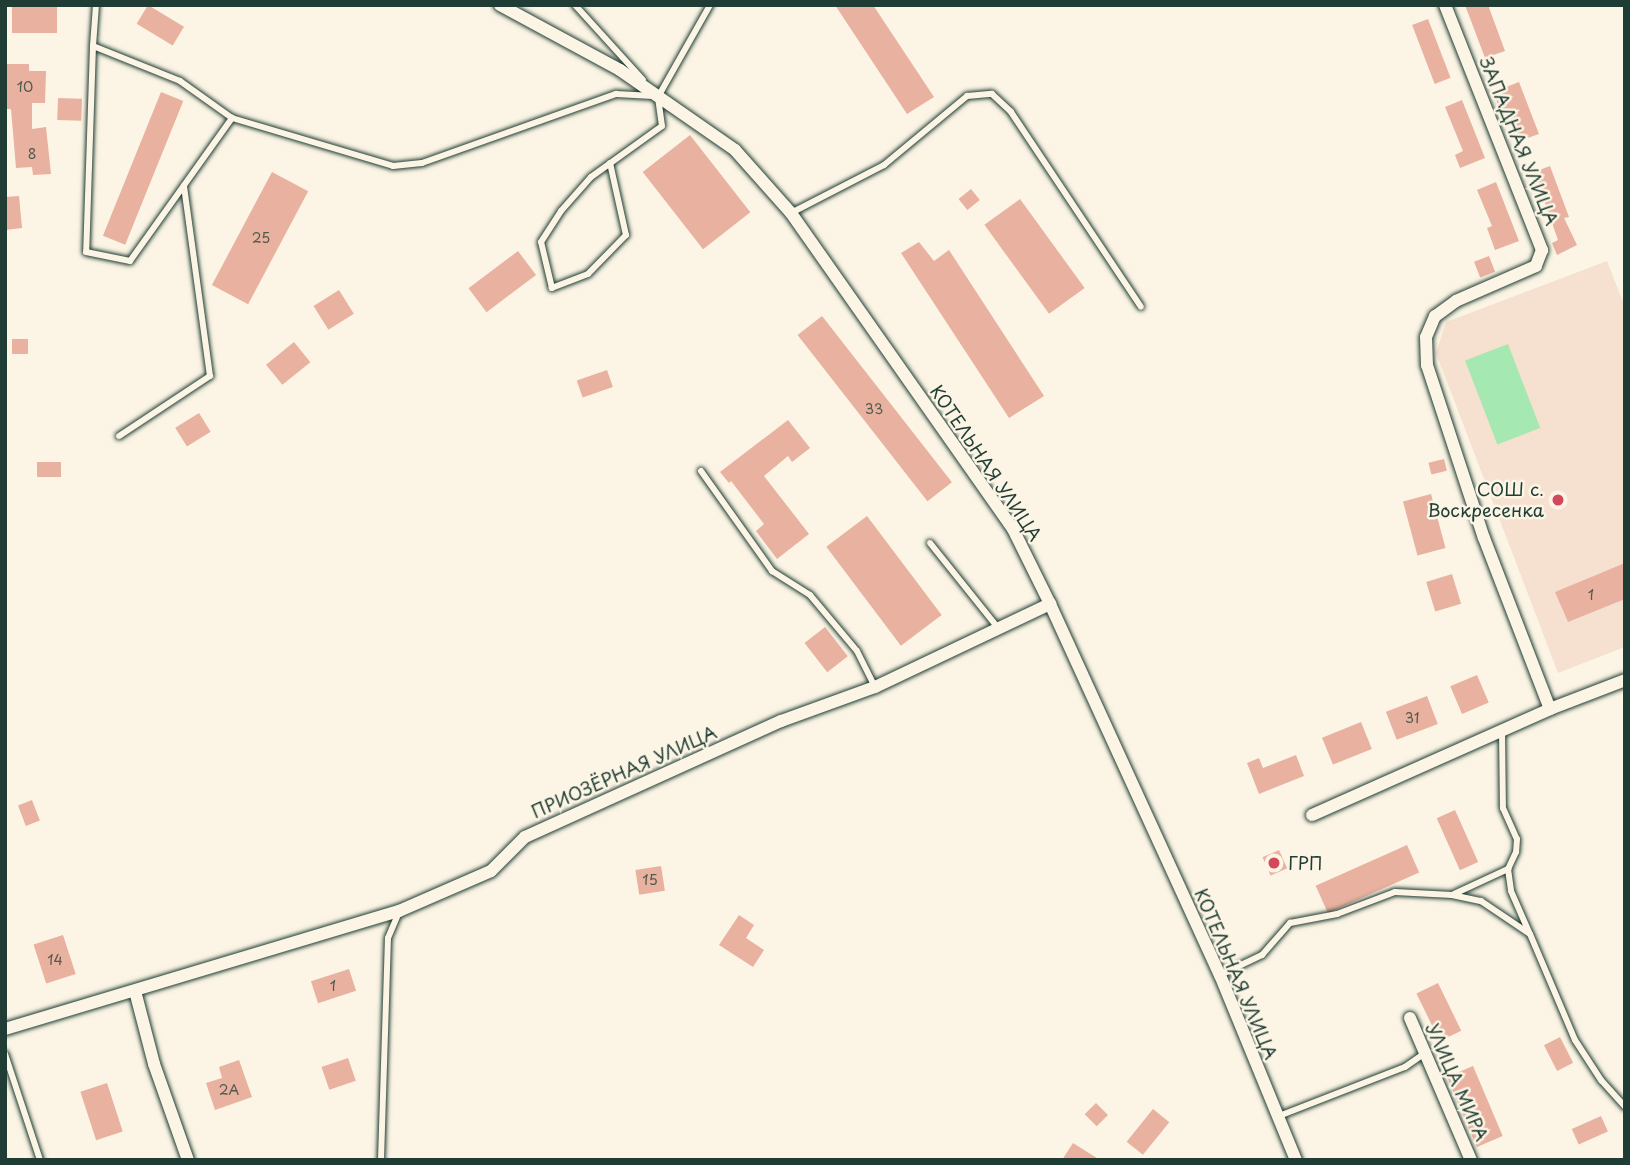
<!DOCTYPE html>
<html>
<head>
<meta charset="utf-8">
<style>
	body { margin:0 }
	#map { position:relative; width:1630px; height:1165px; overflow:hidden; background:#fcf5e5; font-family:"Playpen Sans",sans-serif }
	div>[style] { position:absolute }
	[style*='--x'] { left:calc(var(--x)*1px); top:calc(var(--y)*1px); width:calc(var(--w)*1px); rotate:calc(var(--a)*1deg) }
	.built>* { inset:0; background:#f6e1d0 }
	.green>* { inset:0; background:#a5e8b2; transform-origin:0 0 }
	.building>* { inset:0; background:#e9b19f; transform-origin:0 0 }
	.roads { filter:drop-shadow(0 0 2px #1f3d34) drop-shadow(0 0 2px #1f3d34) }
	.service>* { height:6px; margin:-3px; padding:0 3px; transform-origin:3px; border-radius:3px; background:#fcf5e5 }
	.minor>* { height:12px; margin:-6px; padding:0 6px; transform-origin:6px; border-radius:6px; background:#fcf5e5 }
	.dots>* { width:19px; height:19px; translate:-50% -50%; box-sizing:border-box; border:4px solid #fcf5e5; border-radius:50% }
	span { translate:-50% -50%; white-space:nowrap; text-align:center; line-height:1.15; -webkit-text-stroke:5px #fcf5e5; paint-order:stroke }
	.number-label { font-size:14px; color:#525a4f }
	.number-label span { -webkit-text-stroke-width:0 }
	.street-label { font-size:18px; color:#1f3d34 }
	.poi-label { font-size:18px; color:#1f3d34 }
	.right { translate:-100% -50%; text-align:right }
	.left { translate:0 -50%; text-align:left }
	.frame { position:absolute; inset:0; border:7px solid #1f3d34; pointer-events:none }
</style>
</head>
<body>
<div id="map">
	<div class="built">
		<div style="clip-path:polygon(1607px 261px,1625px 307px,1625px 647px,1558px 673px,1436px 353px,1446px 322px)"></div>
	</div>
	<div class="green">
		<div style="left:1508px;top:344px;width:90px;height:46px;rotate:69deg"></div>
	</div>
	<div class="building">
		<div style="left:12px;top:5px;width:45px;height:28px"></div>
		<div style="left:148px;top:5px;width:42px;height:22px;rotate:31deg"></div>
		<div style="clip-path:polygon(835px 5px,873px 5px,934px 97px,907px 114px)"></div>
		<div style="clip-path:polygon(1465px 5px,1488px 5px,1505px 51px,1485px 58px)"></div>
		<div style="left:1428px;top:19px;width:63px;height:17px;rotate:69deg"></div>
		<div style="clip-path:polygon(7px 64px,29px 64px,29px 71px,46px 71px,45px 103px,32px 103px,32px 129px,46px 127px,51px 174px,33px 175px,32px 167px,16px 168px,11px 109px,5px 109px)"></div>
		<div style="clip-path:polygon(1519px 82px,1539px 134px,1519px 141px,1508px 112px,1502px 114px,1493px 92px)"></div>
		<div style="left:161px;top:92px;width:24px;height:155px;rotate:22deg"></div>
		<div style="left:58px;top:98px;width:24px;height:22px;rotate:2deg"></div>
		<div style="clip-path:polygon(1462px 100px,1485px 158px,1460px 168px,1455px 155px,1463px 151px,1445px 107px)"></div>
		<div style="left:690px;top:135px;width:98px;height:60px;rotate:52deg"></div>
		<div style="clip-path:polygon(1550px 166px,1569px 217px,1564px 218px,1577px 245px,1557px 255px,1552px 243px,1558px 240px,1534px 172px)"></div>
		<div style="left:272px;top:172px;width:41px;height:128px;rotate:28deg"></div>
		<div style="clip-path:polygon(1496px 182px,1519px 241px,1495px 250px,1487px 228px,1492px 226px,1477px 190px)"></div>
		<div style="left:971px;top:189px;width:14px;height:16px;rotate:51deg"></div>
		<div style="clip-path:polygon(19px 196px,22px 228px,5px 230px,5px 197px)"></div>
		<div style="left:1020px;top:199px;width:110px;height:44px;rotate:54deg"></div>
		<div style="clip-path:polygon(919px 242px,934px 261px,949px 250px,1044px 396px,1009px 418px,901px 253px)"></div>
		<div style="left:518px;top:251px;width:30px;height:62px;rotate:53deg"></div>
		<div style="left:1489px;top:256px;width:17px;height:16px;rotate:69deg"></div>
		<div style="left:339px;top:290px;width:28px;height:30px;rotate:58deg"></div>
		<div style="left:822px;top:316px;width:211px;height:31px;rotate:52deg"></div>
		<div style="left:12px;top:339px;width:16px;height:15px"></div>
		<div style="left:294px;top:342px;width:26px;height:36px;rotate:51deg"></div>
		<div style="left:607px;top:370px;width:18px;height:32px;rotate:71deg"></div>
		<div style="left:199px;top:413px;width:22px;height:28px;rotate:58deg"></div>
		<div style="clip-path:polygon(788px 420px,810px 448px,792px 462px,788px 456px,764px 476px,809px 534px,777px 559px,756px 531px,764px 524px,731px 481px,729px 483px,720px 472px)"></div>
		<div style="left:1444px;top:459px;width:12px;height:16px;rotate:76deg"></div>
		<div style="left:61px;top:462px;width:15px;height:24px;rotate:90deg"></div>
		<div style="left:1431px;top:494px;width:56px;height:29px;rotate:75deg"></div>
		<div style="left:867px;top:516px;width:124px;height:51px;rotate:53deg"></div>
		<div style="clip-path:polygon(1625px 563px,1625px 599px,1568px 622px,1555px 592px)"></div>
		<div style="left:1452px;top:574px;width:31px;height:27px;rotate:73deg"></div>
		<div style="left:825px;top:627px;width:37px;height:26px;rotate:52deg"></div>
		<div style="left:1477px;top:675px;width:30px;height:29px;rotate:67deg"></div>
		<div style="left:1427px;top:696px;width:30px;height:44px;rotate:69deg"></div>
		<div style="left:1361px;top:722px;width:29px;height:42px;rotate:68deg"></div>
		<div style="clip-path:polygon(1296px 755px,1304px 776px,1259px 794px,1247px 763px,1259px 758px,1263px 768px)"></div>
		<div style="left:32px;top:800px;width:22px;height:15px;rotate:69deg"></div>
		<div style="left:1455px;top:810px;width:57px;height:20px;rotate:66deg"></div>
		<div style="left:1407px;top:845px;width:30px;height:100px;rotate:66deg"></div>
		<div style="left:1279px;top:850px;width:20px;height:18px;rotate:66deg"></div>
		<div style="left:661px;top:866px;width:25px;height:26px;rotate:81deg"></div>
		<div style="clip-path:polygon(739px 915px,754px 925px,746px 938px,764px 950px,753px 967px,719px 945px)"></div>
		<div style="left:63px;top:935px;width:41px;height:31px;rotate:72deg"></div>
		<div style="left:349px;top:969px;width:23px;height:40px;rotate:72deg"></div>
		<div style="left:1438px;top:983px;width:53px;height:24px;rotate:64deg"></div>
		<div style="left:1560px;top:1037px;width:29px;height:18px;rotate:63deg"></div>
		<div style="left:348px;top:1058px;width:24px;height:28px;rotate:71deg"></div>
		<div style="clip-path:polygon(239px 1060px,252px 1097px,215px 1110px,206px 1083px,222px 1078px,219px 1067px)"></div>
		<div style="left:1473px;top:1066px;width:76px;height:28px;rotate:67deg"></div>
		<div style="left:107px;top:1083px;width:51px;height:28px;rotate:72deg"></div>
		<div style="left:1096px;top:1103px;width:17px;height:16px;rotate:45deg"></div>
		<div style="left:1153px;top:1109px;width:21px;height:42px;rotate:39deg"></div>
		<div style="left:1601px;top:1116px;width:17px;height:32px;rotate:66deg"></div>
		<div style="clip-path:polygon(1073px 1143px,1100px 1160px,1062px 1160px)"></div>
	</div>
	<div class="roads">
		<div class="service">
			<div style="--x:96;--y:5;--w:41;--a:94.2"></div>
			<div style="--x:93;--y:46;--w:94;--a:21.9"></div>
			<div style="--x:180;--y:81;--w:64;--a:35.4"></div>
			<div style="--x:232;--y:118;--w:168;--a:16.6"></div>
			<div style="--x:393;--y:166;--w:29;--a:-6"></div>
			<div style="--x:422;--y:163;--w:206;--a:-19.6"></div>
			<div style="--x:616;--y:94;--w:37;--a:3"></div>
			<div style="--x:575;--y:5;--w:101;--a:47.8"></div>
			<div style="--x:93;--y:46;--w:206;--a:91.9"></div>
			<div style="--x:86;--y:252;--w:45;--a:11.6"></div>
			<div style="--x:130;--y:261;--w:176;--a:-54.5"></div>
			<div style="--x:610;--y:163;--w:74;--a:77.5"></div>
			<div style="--x:626;--y:235;--w:54;--a:134.3"></div>
			<div style="--x:588;--y:274;--w:39;--a:159"></div>
			<div style="--x:552;--y:288;--w:47;--a:-103.4"></div>
			<div style="--x:541;--y:242;--w:37;--a:-57"></div>
			<div style="--x:561;--y:211;--w:45;--a:-48.6"></div>
			<div style="--x:591;--y:177;--w:87;--a:-35.7"></div>
			<div style="--x:662;--y:126;--w:29;--a:-98"></div>
			<div style="--x:658;--y:97;--w:106;--a:-60.5"></div>
			<div style="--x:791;--y:213;--w:105;--a:-27.3"></div>
			<div style="--x:884;--y:165;--w:108;--a:-39.7"></div>
			<div style="--x:967;--y:96;--w:25;--a:-5"></div>
			<div style="--x:992;--y:94;--w:26;--a:43"></div>
			<div style="--x:1011;--y:112;--w:234;--a:56.3"></div>
			<div style="--x:119;--y:436;--w:109;--a:-33.4"></div>
			<div style="--x:210;--y:376;--w:192;--a:-97.8"></div>
			<div style="--x:701;--y:471;--w:123;--a:54.6"></div>
			<div style="--x:772;--y:571;--w:45;--a:32.3"></div>
			<div style="--x:810;--y:595;--w:73;--a:50"></div>
			<div style="--x:857;--y:651;--w:40;--a:63.4"></div>
			<div style="--x:930;--y:543;--w:109;--a:51.3"></div>
			<div style="--x:1502;--y:731;--w:77;--a:89.3"></div>
			<div style="--x:1503;--y:808;--w:34;--a:66"></div>
			<div style="--x:1517;--y:839;--w:13;--a:94"></div>
			<div style="--x:1516;--y:852;--w:19;--a:115"></div>
			<div style="--x:1508;--y:869;--w:22;--a:82"></div>
			<div style="--x:1511;--y:891;--w:45;--a:66.3"></div>
			<div style="--x:1454;--y:894;--w:60;--a:-24.8"></div>
			<div style="--x:1220;--y:975;--w:47;--a:-25.5"></div>
			<div style="--x:1262;--y:955;--w:43;--a:-48.8"></div>
			<div style="--x:1290;--y:923;--w:48;--a:-10.8"></div>
			<div style="--x:1337;--y:914;--w:62;--a:-20.8"></div>
			<div style="--x:1395;--y:892;--w:57;--a:3"></div>
			<div style="--x:1452;--y:895;--w:30;--a:12"></div>
			<div style="--x:1481;--y:901;--w:59;--a:34"></div>
			<div style="--x:1530;--y:934;--w:115;--a:67"></div>
			<div style="--x:1575;--y:1040;--w:48;--a:57"></div>
			<div style="--x:1601;--y:1080;--w:36;--a:48"></div>
			<div style="--x:5;--y:1054;--w:112;--a:71.7"></div>
			<div style="--x:1279;--y:1116;--w:135;--a:-21.3"></div>
			<div style="--x:1405;--y:1067;--w:24;--a:-35"></div>
			<div style="--x:381;--y:1160;--w:222;--a:-88.2"></div>
			<div style="--x:388;--y:938;--w:28;--a:-67"></div>
		</div>
		<div class="minor">
			<div style="--x:500;--y:5;--w:136;--a:28.4"></div>
			<div style="--x:620;--y:70;--w:140;--a:34.8"></div>
			<div style="--x:735;--y:150;--w:84;--a:48.4"></div>
			<div style="--x:791;--y:213;--w:386;--a:54.9"></div>
			<div style="--x:1013;--y:529;--w:84;--a:63.7"></div>
			<div style="--x:1050;--y:604;--w:408;--a:65.4"></div>
			<div style="--x:1220;--y:975;--w:200;--a:67.7"></div>
			<div style="--x:1445;--y:5;--w:264;--a:68.4"></div>
			<div style="--x:1542;--y:250;--w:17;--a:111"></div>
			<div style="--x:1536;--y:266;--w:87;--a:156.4"></div>
			<div style="--x:1456;--y:301;--w:26;--a:144"></div>
			<div style="--x:1435;--y:316;--w:23;--a:113"></div>
			<div style="--x:1426;--y:337;--w:28;--a:88"></div>
			<div style="--x:1427;--y:365;--w:182;--a:71.8"></div>
			<div style="--x:1484;--y:538;--w:183;--a:68.9"></div>
			<div style="--x:1312;--y:815;--w:261;--a:-24"></div>
			<div style="--x:1550;--y:709;--w:80;--a:-21.1"></div>
			<div style="--x:135;--y:991;--w:75;--a:75.4"></div>
			<div style="--x:154;--y:1064;--w:102;--a:70.5"></div>
			<div style="--x:1410;--y:1018;--w:155;--a:66.8"></div>
			<div style="--x:5;--y:1029;--w:411;--a:-16.7"></div>
			<div style="--x:399;--y:911;--w:100;--a:-23.5"></div>
			<div style="--x:491;--y:871;--w:48;--a:-45"></div>
			<div style="--x:525;--y:837;--w:281;--a:-24.4"></div>
			<div style="--x:781;--y:721;--w:100;--a:-19.9"></div>
			<div style="--x:875;--y:687;--w:194;--a:-25.4"></div>
		</div>
	</div>
	<div class="dots">
		<div style="left:1558px;top:500px;background:#d1495b"></div>
		<div style="left:1274px;top:863px;background:#d1495b"></div>
	</div>
	<div class="number-label">
		<span style="left:25px;top:87px">10</span>
		<span style="left:32px;top:154px">8</span>
		<span style="left:261px;top:238px">25</span>
		<span style="left:874px;top:409px">33</span>
		<span style="left:1591px;top:595px">1</span>
		<span style="left:1412px;top:718px">31</span>
		<span style="left:650px;top:880px">15</span>
		<span style="left:55px;top:960px">14</span>
		<span style="left:333px;top:986px">1</span>
		<span style="left:229px;top:1090px">2А</span>
	</div>
	<div class="street-label">
		<span style="left:1519px;top:141px;rotate:68deg">ЗАПАДНАЯ УЛИЦА</span>
		<span style="left:986px;top:463px;rotate:56deg">КОТЕЛЬНАЯ УЛИЦА</span>
		<span style="left:624px;top:772px;rotate:-24deg">ПРИОЗЁРНАЯ УЛИЦА</span>
		<span style="left:1236px;top:974px;rotate:67deg">КОТЕЛЬНАЯ УЛИЦА</span>
		<span style="left:1457px;top:1082px;rotate:66deg">УЛИЦА МИРА</span>
	</div>
	<div class="poi-label">
		<span class="right" style="left:1544px;top:500px">СОШ с.<br>Воскресенка</span>
		<span class="left" style="left:1288px;top:863px">ГРП</span>
	</div>
	<div class="frame"></div>
</div>
</body>
</html>
